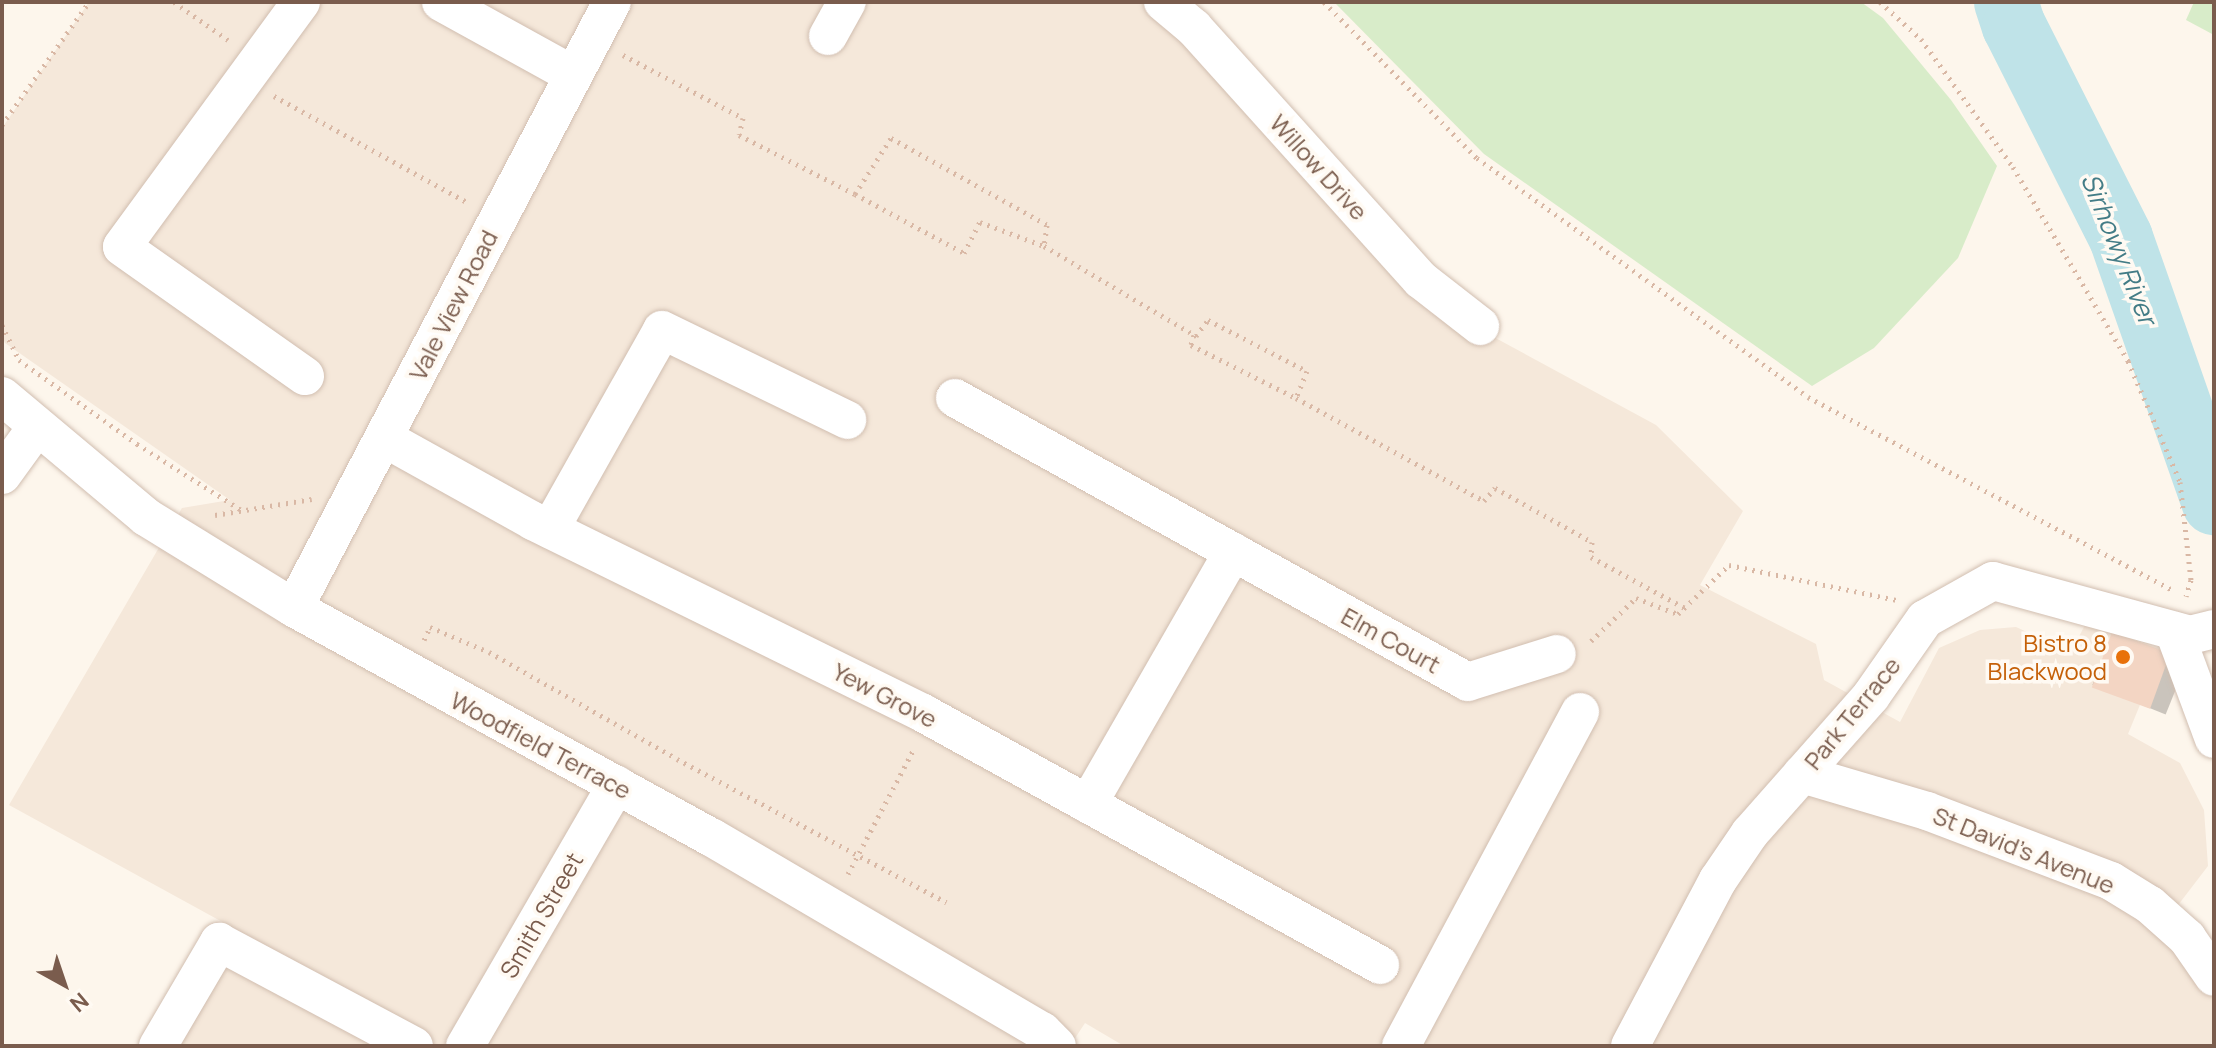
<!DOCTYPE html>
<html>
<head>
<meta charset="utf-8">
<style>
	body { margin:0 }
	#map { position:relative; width:2216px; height:1048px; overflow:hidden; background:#fdf6ec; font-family:Manrope,sans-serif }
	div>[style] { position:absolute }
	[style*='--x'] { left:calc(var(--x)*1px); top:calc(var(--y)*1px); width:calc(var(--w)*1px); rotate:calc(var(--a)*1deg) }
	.residential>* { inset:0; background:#f5e8da }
	.green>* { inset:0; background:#d8ecc9 }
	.shadow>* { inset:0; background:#0003; transform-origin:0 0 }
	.river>* { height:64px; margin:-32px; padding:0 32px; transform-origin:32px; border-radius:32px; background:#bfe3e8 }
	.building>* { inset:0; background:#f3d5c3; transform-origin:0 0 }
	.path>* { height:5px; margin-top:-2.5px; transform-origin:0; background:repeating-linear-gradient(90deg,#d9b8a5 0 2px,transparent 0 8px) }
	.roads { filter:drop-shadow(0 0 2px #d1beb0) drop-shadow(0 0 2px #d1beb0) }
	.minor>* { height:38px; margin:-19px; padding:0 19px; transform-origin:19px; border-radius:19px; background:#fff }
	.dots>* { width:22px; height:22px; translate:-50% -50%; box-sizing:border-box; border:4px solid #fffaf3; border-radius:50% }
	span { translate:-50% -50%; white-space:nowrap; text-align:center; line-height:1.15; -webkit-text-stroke:7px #fffaf3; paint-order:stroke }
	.street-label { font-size:24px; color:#7a5c4d }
	.food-label { font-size:24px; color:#c56008 }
	.right { translate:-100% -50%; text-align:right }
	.water-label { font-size:26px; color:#437c86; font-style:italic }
	.frame { position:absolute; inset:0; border:4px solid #7a5c4d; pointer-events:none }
	.north { position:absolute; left:24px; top:944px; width:80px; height:80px; -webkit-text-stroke:6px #fffaf3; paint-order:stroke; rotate:140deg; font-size:22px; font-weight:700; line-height:32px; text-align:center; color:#7a5c4d }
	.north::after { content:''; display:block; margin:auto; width:28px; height:36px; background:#7a5c4d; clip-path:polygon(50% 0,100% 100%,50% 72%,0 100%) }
</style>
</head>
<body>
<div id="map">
	<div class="residential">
		<div style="clip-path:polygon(89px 2px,1145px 2px,1431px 303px,1656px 425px,1743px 511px,1700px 585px,1816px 644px,1824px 680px,1900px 722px,1939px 648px,1980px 630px,2016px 627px,2071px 652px,2087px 621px,2163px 649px,2128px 734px,2180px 763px,2204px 810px,2208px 866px,2159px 930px,2201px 976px,2214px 1000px,2214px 1046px,1124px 1046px,1085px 1023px,1070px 1046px,171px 1046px,237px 930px,9px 805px,182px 508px,230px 500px,5px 343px,2px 336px,2px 128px)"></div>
	</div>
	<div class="green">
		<div style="clip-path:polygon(1334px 2px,1861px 2px,1883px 18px,1951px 100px,1997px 166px,1958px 258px,1874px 348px,1812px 386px,1484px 154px)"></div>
		<div style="clip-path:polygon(2194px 2px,2214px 2px,2214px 35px,2186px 20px)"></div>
	</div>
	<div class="shadow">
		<div style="left:2113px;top:634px;width:79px;height:55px;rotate:22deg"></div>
	</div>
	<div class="river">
		<div style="--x:2006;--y:2;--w:25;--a:72"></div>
		<div style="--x:2014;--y:26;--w:237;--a:63.2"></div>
		<div style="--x:2121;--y:238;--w:281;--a:70.7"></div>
	</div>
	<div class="building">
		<div style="left:2112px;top:632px;width:62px;height:59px;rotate:20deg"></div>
	</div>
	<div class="path">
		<div style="--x:174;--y:2;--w:66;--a:35.1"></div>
		<div style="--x:1324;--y:2;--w:219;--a:45.6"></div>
		<div style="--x:1477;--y:158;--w:408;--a:35.8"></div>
		<div style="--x:1808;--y:397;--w:412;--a:27.9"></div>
		<div style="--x:1880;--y:2;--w:55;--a:42.1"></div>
		<div style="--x:1921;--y:39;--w:158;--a:54.3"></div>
		<div style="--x:2013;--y:167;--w:226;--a:59.3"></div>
		<div style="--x:2128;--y:361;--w:132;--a:66.7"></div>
		<div style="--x:2180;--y:482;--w:99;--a:83.6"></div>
		<div style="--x:2191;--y:580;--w:17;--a:107"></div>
		<div style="--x:623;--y:55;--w:136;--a:27.7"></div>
		<div style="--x:743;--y:118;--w:17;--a:103"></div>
		<div style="--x:739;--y:135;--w:130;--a:27"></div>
		<div style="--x:855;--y:194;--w:67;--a:-57.3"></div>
		<div style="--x:891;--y:138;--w:179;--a:29.1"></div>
		<div style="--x:1047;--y:225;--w:21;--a:98"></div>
		<div style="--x:1044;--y:246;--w:177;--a:30.6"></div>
		<div style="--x:1196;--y:336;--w:20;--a:-53"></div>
		<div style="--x:1208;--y:320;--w:111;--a:27.3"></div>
		<div style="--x:1307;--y:371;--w:29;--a:112"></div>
		<div style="--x:1296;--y:398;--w:214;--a:28.7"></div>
		<div style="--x:1484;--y:501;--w:17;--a:-50"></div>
		<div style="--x:1495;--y:488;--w:111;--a:29.1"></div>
		<div style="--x:1592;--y:542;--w:15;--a:94"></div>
		<div style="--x:1591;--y:557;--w:107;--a:28.5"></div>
		<div style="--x:274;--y:96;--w:222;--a:28.8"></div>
		<div style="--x:2;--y:125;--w:151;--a:-54.7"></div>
		<div style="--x:855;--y:194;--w:124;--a:28.4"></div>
		<div style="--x:964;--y:253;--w:35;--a:-63"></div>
		<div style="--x:980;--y:222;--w:68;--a:20.6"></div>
		<div style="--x:2;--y:325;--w:39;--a:64"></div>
		<div style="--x:19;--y:360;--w:145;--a:35.4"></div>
		<div style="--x:137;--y:444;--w:125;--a:32.3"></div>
		<div style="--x:1194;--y:335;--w:10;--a:107"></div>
		<div style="--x:1191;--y:345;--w:118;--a:26.8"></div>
		<div style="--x:215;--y:515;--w:98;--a:-9.4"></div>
		<div style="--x:424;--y:640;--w:14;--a:-65"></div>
		<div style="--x:430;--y:627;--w:64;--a:23"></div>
		<div style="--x:489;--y:652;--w:216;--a:29.6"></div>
		<div style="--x:677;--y:759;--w:305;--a:28"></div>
		<div style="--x:1591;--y:641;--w:62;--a:-43.7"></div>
		<div style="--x:1636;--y:598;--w:45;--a:20.9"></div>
		<div style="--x:1678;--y:614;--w:71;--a:-43.9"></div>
		<div style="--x:1729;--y:565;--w:172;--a:11.8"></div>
		<div style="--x:848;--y:874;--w:141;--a:-62.2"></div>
	</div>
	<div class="roads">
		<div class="minor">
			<div style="--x:301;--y:2;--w:303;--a:126.2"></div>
			<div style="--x:122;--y:247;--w:224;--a:35.2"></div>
			<div style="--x:441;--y:2;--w:151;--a:28.9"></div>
			<div style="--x:1163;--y:2;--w:40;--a:40"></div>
			<div style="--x:1194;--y:28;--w:339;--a:48"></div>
			<div style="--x:1421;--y:280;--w:75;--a:37.9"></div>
			<div style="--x:828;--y:36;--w:39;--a:-61"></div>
			<div style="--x:2;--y:396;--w:188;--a:40"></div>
			<div style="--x:146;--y:517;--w:174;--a:31.6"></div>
			<div style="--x:294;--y:608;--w:476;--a:28.8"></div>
			<div style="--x:711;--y:837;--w:384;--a:30.4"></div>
			<div style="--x:1042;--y:1031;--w:21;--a:45"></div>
			<div style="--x:955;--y:398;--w:586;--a:28.97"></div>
			<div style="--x:1468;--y:682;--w:93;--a:-17.5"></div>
			<div style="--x:384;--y:438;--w:171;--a:29.1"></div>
			<div style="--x:533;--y:521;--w:435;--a:26.2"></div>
			<div style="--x:923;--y:713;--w:522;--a:28.87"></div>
			<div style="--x:2;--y:475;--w:58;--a:-54.1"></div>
			<div style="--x:550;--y:529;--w:228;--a:-60.6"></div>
			<div style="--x:662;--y:330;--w:206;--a:25.9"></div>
			<div style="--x:294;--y:608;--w:684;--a:-62.31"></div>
			<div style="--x:2174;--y:631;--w:115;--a:69.7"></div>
			<div style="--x:1802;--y:774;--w:130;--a:16.5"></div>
			<div style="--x:1927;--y:811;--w:197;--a:20.8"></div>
			<div style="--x:2111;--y:881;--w:46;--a:31.6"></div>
			<div style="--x:2150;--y:905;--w:50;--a:41.7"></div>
			<div style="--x:2187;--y:938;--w:47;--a:55.3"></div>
			<div style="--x:1088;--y:804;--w:291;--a:-60.1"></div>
			<div style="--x:158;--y:1046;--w:121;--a:-59.6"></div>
			<div style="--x:219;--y:942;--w:221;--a:28.1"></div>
			<div style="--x:465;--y:1046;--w:302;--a:-59.9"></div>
			<div style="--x:1401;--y:1046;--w:379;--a:-61.8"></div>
			<div style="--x:1630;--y:1046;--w:188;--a:-62.1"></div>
			<div style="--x:1718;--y:880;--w:57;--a:-55.8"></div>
			<div style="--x:1750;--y:833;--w:183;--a:-48.5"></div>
			<div style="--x:1871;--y:696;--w:94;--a:-55"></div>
			<div style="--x:1925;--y:619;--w:78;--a:-29.2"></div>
			<div style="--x:1993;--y:581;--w:204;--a:15.3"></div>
			<div style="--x:2190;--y:635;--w:25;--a:-14"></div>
		</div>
	</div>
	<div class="dots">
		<div style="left:2123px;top:657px;background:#e8710a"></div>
	</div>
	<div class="street-label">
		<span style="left:1319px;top:167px;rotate:48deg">Willow Drive</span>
		<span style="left:453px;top:305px;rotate:-63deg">Vale View Road</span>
		<span style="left:1391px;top:640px;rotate:29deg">Elm Court</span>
		<span style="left:885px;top:695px;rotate:27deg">Yew Grove</span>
		<span style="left:1852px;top:713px;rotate:-51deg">Park Terrace</span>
		<span style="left:541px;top:745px;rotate:28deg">Woodfield Terrace</span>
		<span style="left:2024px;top:850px;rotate:22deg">St David's Avenue</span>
		<span style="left:541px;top:915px;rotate:-60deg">Smith Street</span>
	</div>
	<div class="food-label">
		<span class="right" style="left:2107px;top:657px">Bistro 8<br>Blackwood</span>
	</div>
	<div class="water-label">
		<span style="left:2119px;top:249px;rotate:68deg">Sirhowy River</span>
	</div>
	<div class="frame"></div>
	<div class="north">N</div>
</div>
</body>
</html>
